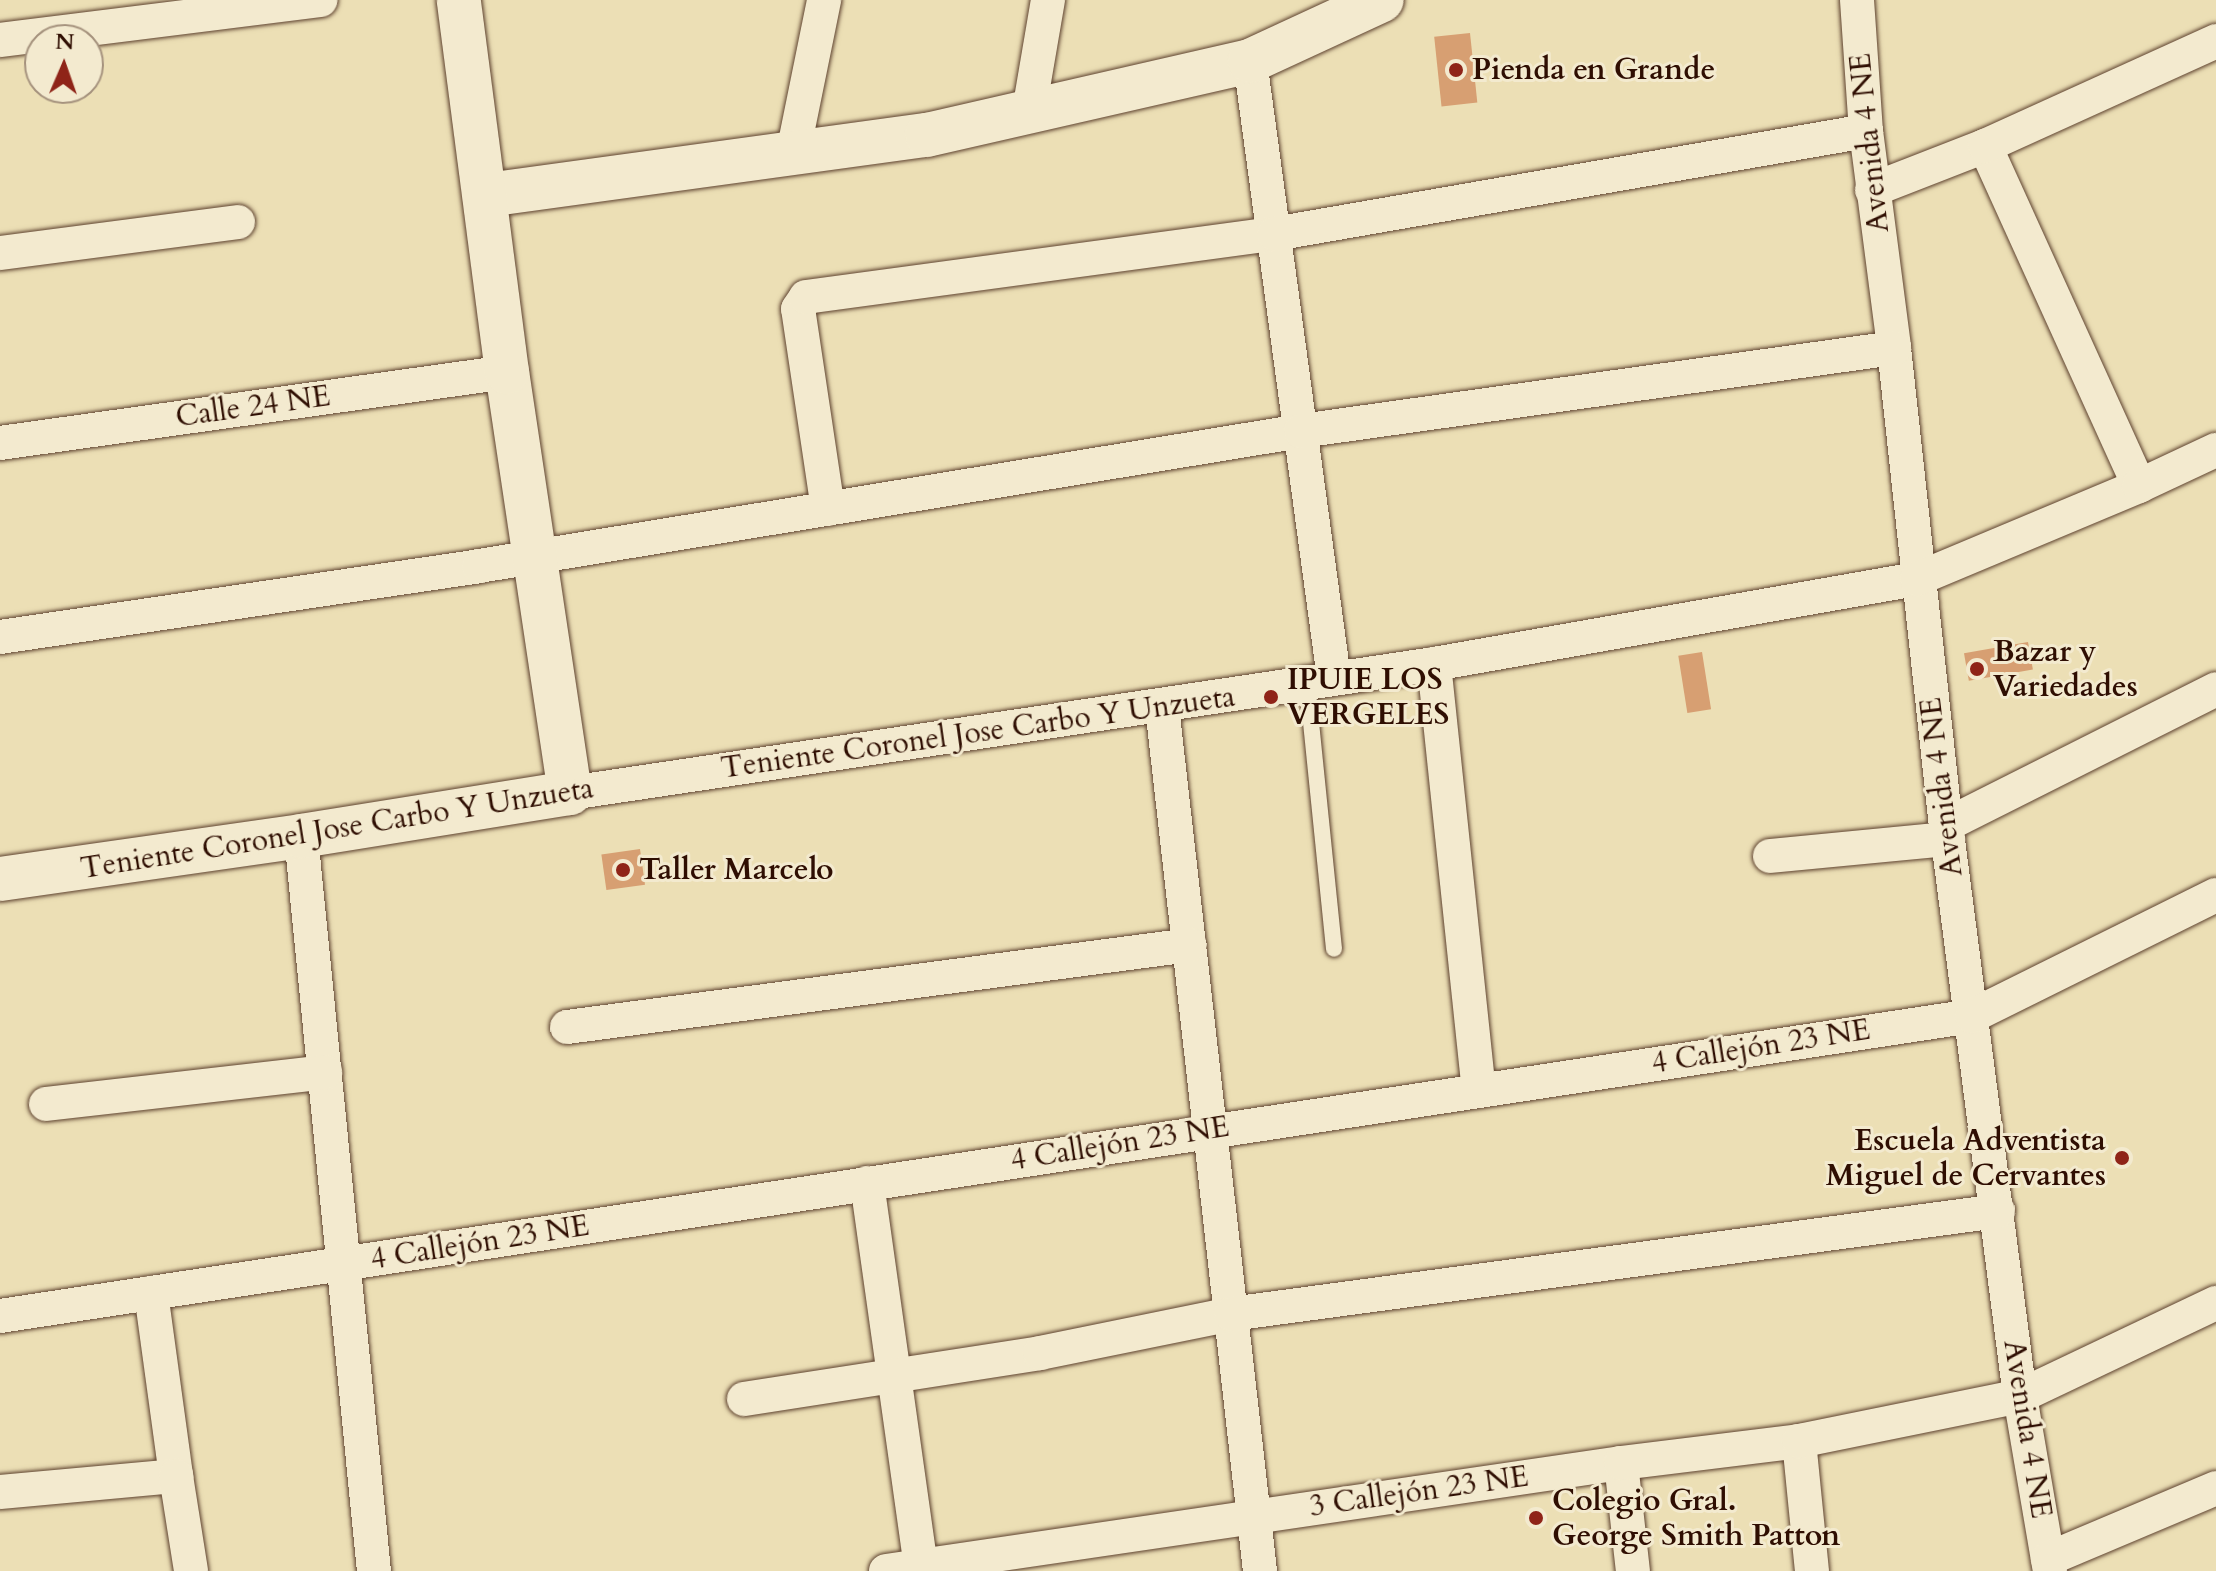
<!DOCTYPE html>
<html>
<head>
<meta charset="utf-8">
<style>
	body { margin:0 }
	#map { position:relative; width:2216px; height:1571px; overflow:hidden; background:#ecdfb5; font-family:Cardo,serif }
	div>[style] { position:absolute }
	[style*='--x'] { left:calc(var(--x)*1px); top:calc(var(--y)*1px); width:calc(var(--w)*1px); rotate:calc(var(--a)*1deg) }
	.building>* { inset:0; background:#d79f72; transform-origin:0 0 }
	.roads { filter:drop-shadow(0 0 2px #5e422f) drop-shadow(0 0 2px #5e422f) }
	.lane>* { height:16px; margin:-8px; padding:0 8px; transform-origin:8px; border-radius:8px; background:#f3eacf }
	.street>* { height:34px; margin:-17px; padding:0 17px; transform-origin:17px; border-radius:17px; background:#f3eacf }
	.secondary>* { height:44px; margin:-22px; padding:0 22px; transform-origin:22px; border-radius:22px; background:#f3eacf }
	.dots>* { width:22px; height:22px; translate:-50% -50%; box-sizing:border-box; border:4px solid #f3eacf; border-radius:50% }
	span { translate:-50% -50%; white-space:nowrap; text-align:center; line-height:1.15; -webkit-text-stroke:6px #f3eacf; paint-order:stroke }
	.poi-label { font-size:30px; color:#2f0e02; font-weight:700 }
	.left { translate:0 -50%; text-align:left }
	.right { translate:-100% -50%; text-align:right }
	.street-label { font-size:30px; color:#2f0e02 }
	.north { position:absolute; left:24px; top:24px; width:80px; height:80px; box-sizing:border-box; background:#f3eacf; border:2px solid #a5927d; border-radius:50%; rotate:2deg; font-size:22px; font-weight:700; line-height:32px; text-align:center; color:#2f0e02 }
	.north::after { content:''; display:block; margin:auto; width:28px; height:36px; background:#8f2418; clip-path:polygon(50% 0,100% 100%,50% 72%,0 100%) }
</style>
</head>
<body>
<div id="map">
	<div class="building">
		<div style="left:1470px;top:33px;width:70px;height:36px;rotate:84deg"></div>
		<div style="left:2028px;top:642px;width:28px;height:65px;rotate:80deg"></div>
		<div style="left:1702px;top:652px;width:58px;height:24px;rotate:81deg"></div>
		<div style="left:640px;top:849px;width:36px;height:39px;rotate:82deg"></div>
	</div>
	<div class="roads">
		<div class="lane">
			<div style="--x:1307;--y:683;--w:267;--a:84.2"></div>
		</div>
		<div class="street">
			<div style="--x:1857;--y:0;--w:131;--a:86.1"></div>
			<div style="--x:1866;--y:131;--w:219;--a:82.6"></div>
			<div style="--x:1894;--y:348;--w:480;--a:83.8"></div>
			<div style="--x:1946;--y:825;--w:576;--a:82.62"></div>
			<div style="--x:2020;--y:1396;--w:178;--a:80.3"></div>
			<div style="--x:0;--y:40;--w:323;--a:-7.1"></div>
			<div style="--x:1250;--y:61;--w:623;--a:82.25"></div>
			<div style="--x:1029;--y:111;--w:113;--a:-80.3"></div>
			<div style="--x:1985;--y:146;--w:373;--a:65.6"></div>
			<div style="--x:793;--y:153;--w:156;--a:-78.5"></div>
			<div style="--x:1872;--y:190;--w:121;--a:-21.3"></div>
			<div style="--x:1985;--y:146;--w:254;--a:-24.4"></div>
			<div style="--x:0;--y:253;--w:240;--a:-7.4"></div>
			<div style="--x:0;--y:443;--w:512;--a:-7.97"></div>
			<div style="--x:828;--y:509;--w:202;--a:-98.5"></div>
			<div style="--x:798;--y:309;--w:14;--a:-56"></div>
			<div style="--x:806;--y:297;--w:472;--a:-7.7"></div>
			<div style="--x:1274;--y:234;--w:601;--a:-9.87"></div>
			<div style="--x:0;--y:637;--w:484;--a:-8.4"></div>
			<div style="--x:479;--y:566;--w:833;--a:-9.33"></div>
			<div style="--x:1301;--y:431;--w:599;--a:-7.97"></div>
			<div style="--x:1434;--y:664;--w:428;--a:84"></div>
			<div style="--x:1162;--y:707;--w:870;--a:83.53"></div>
			<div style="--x:570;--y:793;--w:874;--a:-8.49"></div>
			<div style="--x:1434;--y:664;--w:490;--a:-10"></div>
			<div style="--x:1917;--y:579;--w:241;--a:-22.7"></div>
			<div style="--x:2139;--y:486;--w:85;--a:-25.1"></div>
			<div style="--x:1946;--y:825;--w:302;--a:-26.7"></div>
			<div style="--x:301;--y:836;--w:739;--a:84.33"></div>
			<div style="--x:1770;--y:856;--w:179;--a:-5.5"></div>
			<div style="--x:567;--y:1027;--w:628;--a:-7.5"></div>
			<div style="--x:46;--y:1104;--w:281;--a:-6.5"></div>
			<div style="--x:867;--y:1183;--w:387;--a:82"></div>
			<div style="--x:151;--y:1293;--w:185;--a:82.2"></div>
			<div style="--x:0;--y:1316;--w:1995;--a:-8.65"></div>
			<div style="--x:1972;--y:1016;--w:272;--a:-26.4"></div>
			<div style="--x:744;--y:1399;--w:300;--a:-8.8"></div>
			<div style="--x:1040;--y:1353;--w:195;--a:-11.5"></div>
			<div style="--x:1231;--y:1314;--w:774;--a:-7.65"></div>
			<div style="--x:1799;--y:1441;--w:131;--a:84.3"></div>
			<div style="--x:1621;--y:1463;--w:109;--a:83.7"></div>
			<div style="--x:0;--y:1492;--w:177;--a:-5.2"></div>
			<div style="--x:176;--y:1476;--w:96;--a:81"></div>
			<div style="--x:2048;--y:1559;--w:182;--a:-22.9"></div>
			<div style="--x:886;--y:1571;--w:743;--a:-8.36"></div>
			<div style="--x:1621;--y:1463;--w:179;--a:-7"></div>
			<div style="--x:1799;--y:1441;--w:226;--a:-11.5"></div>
			<div style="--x:2020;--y:1396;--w:217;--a:-25.4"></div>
		</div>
		<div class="secondary">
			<div style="--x:487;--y:195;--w:444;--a:-7.8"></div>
			<div style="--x:927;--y:135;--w:331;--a:-12.9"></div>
			<div style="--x:1250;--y:61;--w:145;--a:-24.8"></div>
			<div style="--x:0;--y:879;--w:304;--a:-8.1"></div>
			<div style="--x:301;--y:836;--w:272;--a:-9.1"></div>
			<div style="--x:570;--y:793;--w:426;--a:-98.5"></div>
			<div style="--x:507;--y:372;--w:375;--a:-97.4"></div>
		</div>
	</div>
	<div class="dots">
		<div style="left:1456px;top:70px;background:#8f2418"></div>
		<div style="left:1977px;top:669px;background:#8f2418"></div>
		<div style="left:1271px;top:697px;background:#8f2418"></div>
		<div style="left:623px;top:870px;background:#8f2418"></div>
		<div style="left:2122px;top:1158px;background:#8f2418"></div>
		<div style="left:1536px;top:1518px;background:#8f2418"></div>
	</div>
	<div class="poi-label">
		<span class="left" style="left:1472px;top:70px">Pienda en Grande</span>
		<span class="left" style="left:1993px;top:669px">Bazar y<br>Variedades</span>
		<span class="left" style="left:1287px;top:697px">IPUIE LOS<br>VERGELES</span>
		<span class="left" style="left:639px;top:870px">Taller Marcelo</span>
		<span class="right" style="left:2106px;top:1158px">Escuela Adventista<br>Miguel de Cervantes</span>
		<span class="left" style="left:1552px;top:1518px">Colegio Gral.<br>George Smith Patton</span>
	</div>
	<div class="street-label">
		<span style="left:1870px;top:143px;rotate:-96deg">Avenida 4 NE</span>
		<span style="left:253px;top:407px;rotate:-8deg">Calle 24 NE</span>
		<span style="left:978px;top:733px;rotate:-8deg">Teniente Coronel Jose Carbo Y Unzueta</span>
		<span style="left:1942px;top:787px;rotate:-97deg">Avenida 4 NE</span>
		<span style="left:337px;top:829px;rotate:-9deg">Teniente Coronel Jose Carbo Y Unzueta</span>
		<span style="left:1761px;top:1047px;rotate:-9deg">4 Callejón 23 NE</span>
		<span style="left:1120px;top:1144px;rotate:-9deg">4 Callejón 23 NE</span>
		<span style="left:480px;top:1243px;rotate:-9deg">4 Callejón 23 NE</span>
		<span style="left:2027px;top:1429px;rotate:81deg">Avenida 4 NE</span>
		<span style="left:1419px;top:1492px;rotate:-8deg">3 Callejón 23 NE</span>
	</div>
	<div class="north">N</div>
</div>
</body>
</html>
